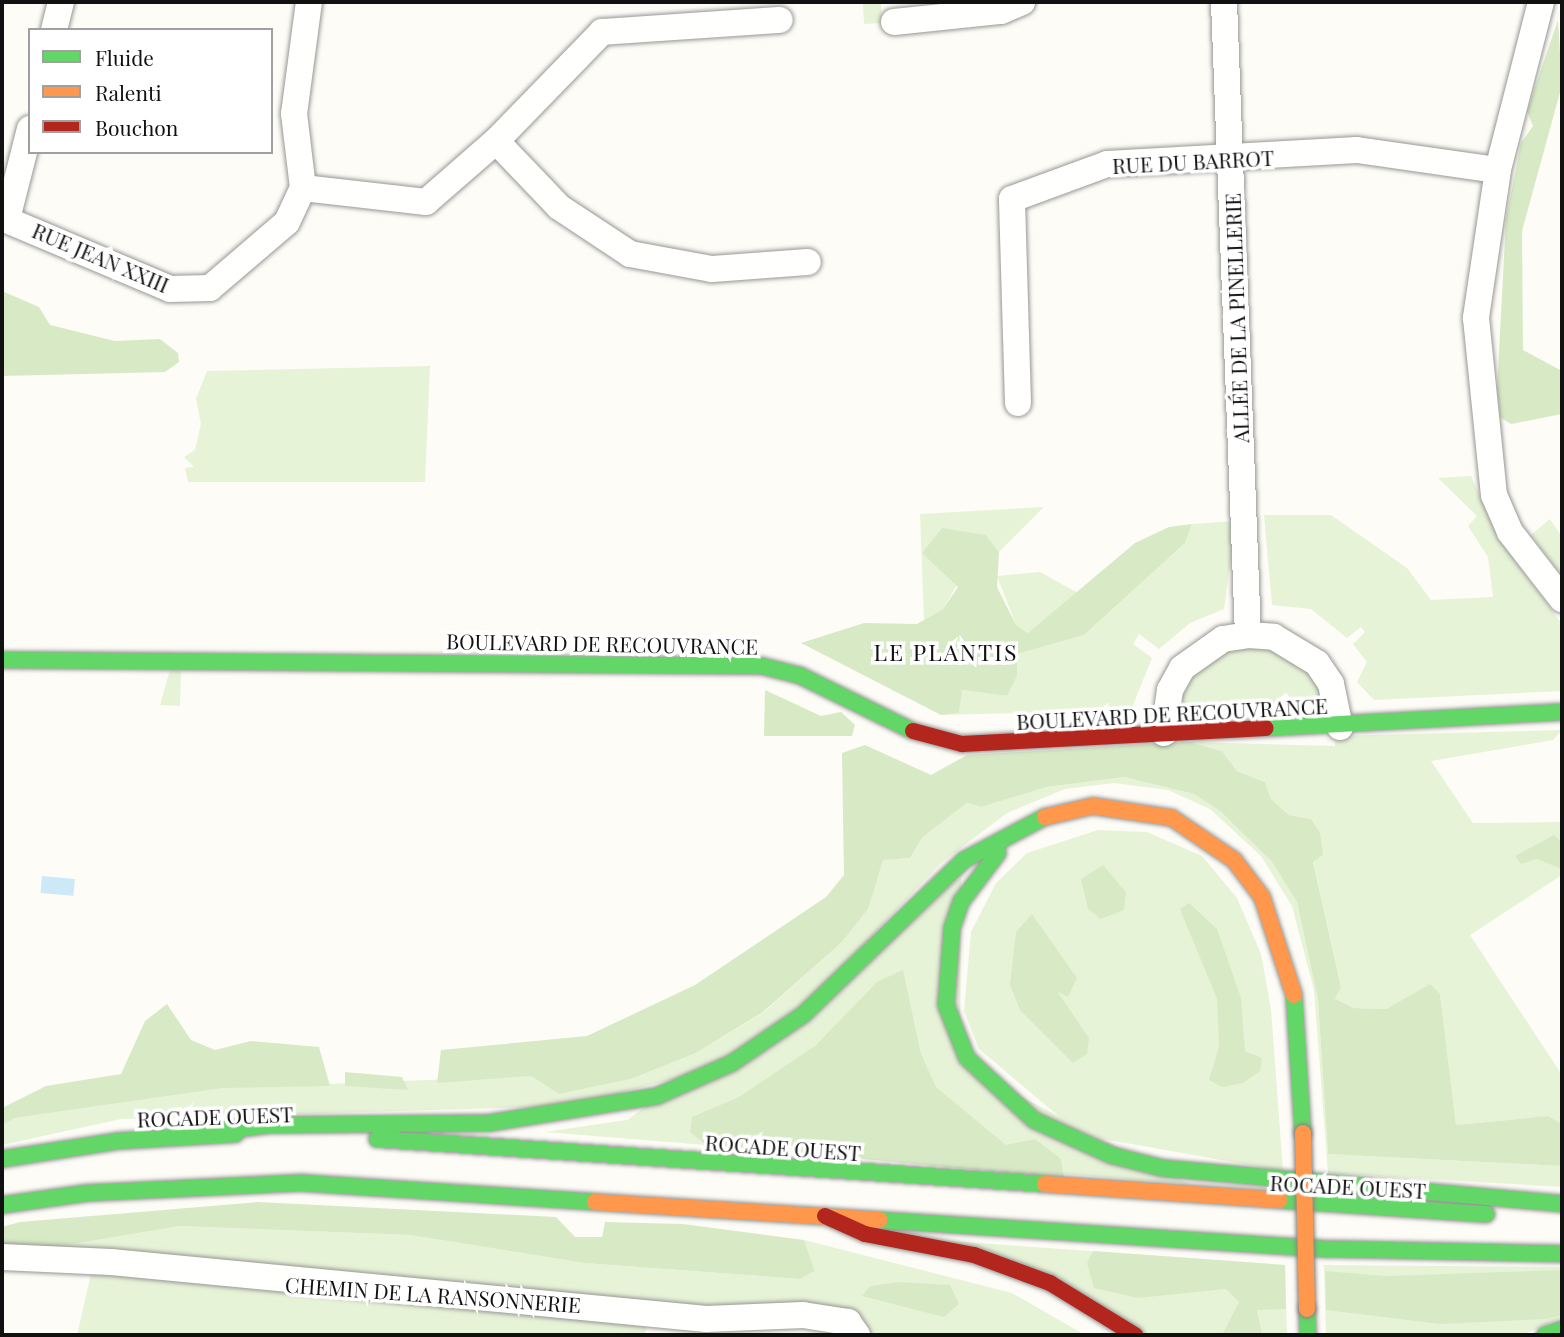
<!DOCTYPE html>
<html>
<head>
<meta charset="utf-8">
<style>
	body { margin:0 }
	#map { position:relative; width:1564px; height:1337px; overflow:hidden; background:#fdfcf7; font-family:"Playfair Display",serif }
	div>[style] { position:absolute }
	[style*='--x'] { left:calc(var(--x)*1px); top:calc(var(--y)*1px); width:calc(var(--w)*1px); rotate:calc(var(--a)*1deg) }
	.green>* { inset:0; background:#e7f3d7; transform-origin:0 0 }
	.forest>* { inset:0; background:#d8eac5 }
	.water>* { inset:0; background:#cde8f7; transform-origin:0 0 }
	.roads { filter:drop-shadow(0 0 2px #979795) drop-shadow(0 0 2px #979795) }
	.street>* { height:26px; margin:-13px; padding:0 13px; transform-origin:13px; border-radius:13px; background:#fffffe }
	.fast>* { height:16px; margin:-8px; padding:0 8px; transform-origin:8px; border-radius:8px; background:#63d668 }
	.slow>* { height:16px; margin:-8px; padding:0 8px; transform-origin:8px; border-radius:8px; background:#ff974d }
	.jam>* { height:16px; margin:-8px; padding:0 8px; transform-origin:8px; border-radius:8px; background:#b3261e }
	.bridges { filter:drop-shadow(0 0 2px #858482) drop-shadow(0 0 2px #858482) }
	.slow-bridge>* { height:16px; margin:-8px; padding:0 8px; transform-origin:8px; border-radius:8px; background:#ff974d }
	span { translate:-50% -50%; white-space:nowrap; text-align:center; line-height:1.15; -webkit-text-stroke:7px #fff; paint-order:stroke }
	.street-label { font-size:21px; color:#111 }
	.neighbourhood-label { font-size:23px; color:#111; letter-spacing:2px }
	.frame { position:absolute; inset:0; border:4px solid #111; pointer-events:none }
	.legend { position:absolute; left:28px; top:28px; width:245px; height:126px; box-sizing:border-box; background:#fff; border:2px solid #a0a0a0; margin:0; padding:9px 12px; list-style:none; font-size:21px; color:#111 }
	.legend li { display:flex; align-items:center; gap:14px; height:35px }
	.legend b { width:35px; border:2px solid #a0a0a0 }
</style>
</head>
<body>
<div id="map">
	<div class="green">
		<div style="left:881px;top:3px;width:20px;height:18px;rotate:87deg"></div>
		<div style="clip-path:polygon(430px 366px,425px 482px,188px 482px,185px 468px,194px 467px,184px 457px,195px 450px,201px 424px,196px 399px,207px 371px)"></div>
		<div style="clip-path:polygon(1471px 476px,1501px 542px,1562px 624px,1562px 691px,1374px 700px,1357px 682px,1367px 662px,1353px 644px,1365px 632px,1361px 627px,1347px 638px,1311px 609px,1272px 605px,1264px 515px,1331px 515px,1407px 568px,1431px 600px,1493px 597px,1488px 557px,1468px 526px,1477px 516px,1438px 478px)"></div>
		<div style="clip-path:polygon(1044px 507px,999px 552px,986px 535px,943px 609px,924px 620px,920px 514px)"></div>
		<div style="clip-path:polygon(1550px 519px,1560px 534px,1562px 576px,1531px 535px)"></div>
		<div style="clip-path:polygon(1236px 521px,1224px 609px,1190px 623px,1159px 649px,1139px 634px,1133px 644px,1152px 658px,1131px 710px,941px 715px,959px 713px,961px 690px,1007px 696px,1017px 676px,1016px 654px,1084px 635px,1185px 543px,1192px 524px)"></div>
		<div style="clip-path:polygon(1040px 572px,1080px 594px,1028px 633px,1016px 625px,997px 576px)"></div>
		<div style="clip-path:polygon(1270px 645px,1304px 660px,1330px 703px,1178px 710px,1190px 672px,1215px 653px)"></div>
		<div style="clip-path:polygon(170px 670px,181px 671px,180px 706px,160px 705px)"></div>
		<div style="clip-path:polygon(1562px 730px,1553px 740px,1431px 761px,1473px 823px,1562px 822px,1562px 875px,1470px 935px,1562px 1075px,1562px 1124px,1548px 1116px,1456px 1125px,1440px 994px,1429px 985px,1386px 1009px,1354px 1008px,1334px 999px,1341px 987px,1313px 861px,1311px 819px,1289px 815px,1271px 799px,1265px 782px,1237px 771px,1222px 751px,1190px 742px,1335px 746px,1335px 736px)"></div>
		<div style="clip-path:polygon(1124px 777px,1194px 794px,1220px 811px,1272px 862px,1297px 902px,1318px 1000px,1328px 1154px,1562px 1166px,1562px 1187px,1328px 1173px,1314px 990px,1292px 906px,1261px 856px,1210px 809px,1168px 790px,1114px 783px,1065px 789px,1007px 813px,941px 863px,840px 969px,697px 1073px,568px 1106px,121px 1119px,2px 1145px,2px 1125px,15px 1118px,224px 1088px,531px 1076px,559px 1094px,631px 1079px,696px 1053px,764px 1012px,841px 943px,867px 909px,883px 860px,910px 858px,923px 837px,967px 803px,981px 807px,1047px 787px)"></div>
		<div style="clip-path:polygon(1098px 830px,1147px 832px,1202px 856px,1237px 898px,1261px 954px,1271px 1009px,1283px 1171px,1081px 1135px,979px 1049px,964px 1011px,971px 932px,996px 883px,1027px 853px)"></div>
		<div style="clip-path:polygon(961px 878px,960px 1065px,1189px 1184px,545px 1132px,627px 1120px)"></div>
		<div style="clip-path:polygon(180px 1226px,411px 1235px,584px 1263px,800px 1279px,815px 1271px,804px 1240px,1012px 1293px,1085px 1335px,857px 1335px,848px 1322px,649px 1313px,645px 1335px,77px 1335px,94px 1261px,2px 1256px)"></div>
		<div style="clip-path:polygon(936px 1240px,1285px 1265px,1287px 1335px,1145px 1335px)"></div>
		<div style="clip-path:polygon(1324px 1265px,1562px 1267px,1562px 1317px,1523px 1335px,1326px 1335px)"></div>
	</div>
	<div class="forest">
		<div style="clip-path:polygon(1558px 20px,1562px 85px,1522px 231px,1523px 350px,1562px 371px,1562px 414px,1511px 424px,1500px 417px,1497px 390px,1506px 219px,1521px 143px,1533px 126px,1527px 111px)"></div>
		<div style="clip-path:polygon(2px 291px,39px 307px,50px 325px,115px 341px,160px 339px,178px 353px,179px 362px,165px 372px,2px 376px)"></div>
		<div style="clip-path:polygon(1192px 524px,1185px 543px,1084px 635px,1017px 654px,1017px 676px,1007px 696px,962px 690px,959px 713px,941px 715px,801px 643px,864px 623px,917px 624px,943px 609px,958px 587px,922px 553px,942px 528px,986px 535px,999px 552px,997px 587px,1016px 625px,1028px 633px,1135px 543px,1169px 527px)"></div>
		<div style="clip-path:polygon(765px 690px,821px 716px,841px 712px,855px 725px,852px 736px,764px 736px)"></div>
		<div style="clip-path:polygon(1190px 742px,1222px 751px,1237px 771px,1265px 782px,1271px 799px,1289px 815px,1311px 819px,1320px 833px,1323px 855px,1313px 862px,1341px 987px,1335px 999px,1354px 1008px,1386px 1009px,1430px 984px,1440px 994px,1456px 1125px,1548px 1116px,1562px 1124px,1562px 1166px,1328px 1154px,1318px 1000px,1297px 902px,1272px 862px,1220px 811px,1194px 794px,1124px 777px,1047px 787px,981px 807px,967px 803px,923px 837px,910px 858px,883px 860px,868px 909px,841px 943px,763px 1012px,696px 1053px,631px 1079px,559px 1094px,531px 1076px,437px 1083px,441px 1050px,587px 1036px,695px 985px,826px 897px,844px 875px,842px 753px,865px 745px,931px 775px,967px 755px)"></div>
		<div style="clip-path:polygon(1554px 835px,1562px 842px,1562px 869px,1537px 859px,1521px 864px,1515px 856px)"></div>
		<div style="clip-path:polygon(1103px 865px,1126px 892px,1124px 910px,1101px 919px,1088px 909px,1081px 879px)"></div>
		<div style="clip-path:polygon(1189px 903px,1217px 929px,1241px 998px,1245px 1051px,1262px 1058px,1260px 1071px,1243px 1083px,1222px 1087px,1209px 1080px,1219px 1046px,1217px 999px,1180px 909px)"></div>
		<div style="clip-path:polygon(1032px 914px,1077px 978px,1068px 997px,1057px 991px,1089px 1038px,1087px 1054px,1073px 1063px,1020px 1010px,1010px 985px,1016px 932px)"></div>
		<div style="clip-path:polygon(903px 970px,921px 1054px,936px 1087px,1006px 1145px,1035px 1139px,1061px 1159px,1064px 1178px,705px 1144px,690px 1132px,692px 1117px,739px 1097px,815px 1046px,877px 982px)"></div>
		<div style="clip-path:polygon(167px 1004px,191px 1040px,215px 1050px,251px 1041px,319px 1047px,330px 1086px,224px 1088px,15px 1118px,2px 1125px,2px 1108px,46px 1086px,121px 1074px,145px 1021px)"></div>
		<div style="clip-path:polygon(345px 1072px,402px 1077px,408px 1090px,345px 1086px)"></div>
		<div style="clip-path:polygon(258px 1202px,556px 1217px,575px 1237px,602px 1237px,605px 1222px,683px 1224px,804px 1240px,815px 1271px,800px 1279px,584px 1263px,410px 1235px,180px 1226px,2px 1256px,2px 1227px,20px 1222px)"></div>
		<div style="clip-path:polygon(1093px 1251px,1285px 1265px,1286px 1309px,1257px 1310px,1262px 1335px,1222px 1335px,1239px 1302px,1226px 1289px,1138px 1298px,1094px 1288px,1087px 1263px)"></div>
		<div style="clip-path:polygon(1562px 1270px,1562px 1315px,1546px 1319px,1440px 1324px,1326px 1310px,1325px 1271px,1386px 1276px)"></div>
		<div style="clip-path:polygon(900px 1282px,950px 1285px,959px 1304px,944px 1317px,862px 1296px,870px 1286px)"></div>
	</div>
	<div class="water">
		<div style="left:42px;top:876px;width:33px;height:17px;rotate:5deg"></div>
	</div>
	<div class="roads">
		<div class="street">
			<div style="--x:1224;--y:2;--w:633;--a:87.83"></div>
			<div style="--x:1541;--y:2;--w:173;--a:104.4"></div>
			<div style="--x:1498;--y:170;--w:150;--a:98.5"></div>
			<div style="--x:1476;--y:318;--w:178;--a:84.2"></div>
			<div style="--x:1494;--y:495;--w:40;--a:66.6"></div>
			<div style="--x:1510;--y:532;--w:85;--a:52.2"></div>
			<div style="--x:894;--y:22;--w:108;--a:-5.9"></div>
			<div style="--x:1001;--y:11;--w:23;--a:-23"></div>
			<div style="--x:54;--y:30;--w:29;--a:-76"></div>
			<div style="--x:496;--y:141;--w:91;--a:46.3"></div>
			<div style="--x:559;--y:207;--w:85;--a:33.5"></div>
			<div style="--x:630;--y:254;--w:83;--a:10.4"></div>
			<div style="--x:712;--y:269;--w:96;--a:-4.2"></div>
			<div style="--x:303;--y:188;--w:124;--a:6.5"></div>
			<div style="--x:426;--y:202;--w:93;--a:-41.1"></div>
			<div style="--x:496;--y:141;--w:152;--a:-45.8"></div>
			<div style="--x:602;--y:32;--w:178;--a:-3.9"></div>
			<div style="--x:2;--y:218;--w:182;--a:22.9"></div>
			<div style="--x:170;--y:289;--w:40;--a:-1.4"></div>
			<div style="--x:210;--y:288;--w:101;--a:-40.6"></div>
			<div style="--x:287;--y:222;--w:38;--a:-65"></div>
			<div style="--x:303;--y:188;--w:75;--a:-96.9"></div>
			<div style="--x:294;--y:114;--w:113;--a:-82.4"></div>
			<div style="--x:7;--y:219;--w:93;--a:-75.7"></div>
			<div style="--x:1018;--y:403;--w:204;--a:-91.7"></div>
			<div style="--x:1012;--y:199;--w:101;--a:-20.2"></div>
			<div style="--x:1107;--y:164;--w:250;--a:-3.2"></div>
			<div style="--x:1357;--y:150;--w:142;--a:8.1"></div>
			<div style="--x:1164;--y:733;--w:43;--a:-82.1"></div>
			<div style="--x:1170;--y:690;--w:25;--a:-61"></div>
			<div style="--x:1182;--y:668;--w:50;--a:-35.3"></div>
			<div style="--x:1223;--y:639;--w:25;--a:-9"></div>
			<div style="--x:1248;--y:635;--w:26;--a:4"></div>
			<div style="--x:1274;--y:637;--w:50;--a:31.2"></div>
			<div style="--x:1317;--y:663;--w:25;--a:56"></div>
			<div style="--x:1331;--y:684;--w:44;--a:78.2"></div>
			<div style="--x:2;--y:1257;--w:109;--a:2.6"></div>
			<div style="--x:111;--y:1262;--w:598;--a:5.47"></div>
			<div style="--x:706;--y:1319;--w:97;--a:-2.4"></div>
			<div style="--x:803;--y:1315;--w:46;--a:8.8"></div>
			<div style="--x:848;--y:1322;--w:16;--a:55"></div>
		</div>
		<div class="fast">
			<div style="--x:2;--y:660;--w:760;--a:0.45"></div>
			<div style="--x:762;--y:666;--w:38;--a:14"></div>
			<div style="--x:799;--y:675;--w:127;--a:26.2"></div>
			<div style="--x:1266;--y:728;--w:296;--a:-3.1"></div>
			<div style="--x:998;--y:853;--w:61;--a:127.1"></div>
			<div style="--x:961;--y:902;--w:28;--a:109"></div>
			<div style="--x:952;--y:928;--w:77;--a:94.5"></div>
			<div style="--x:946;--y:1005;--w:57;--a:68.4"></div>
			<div style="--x:967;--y:1058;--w:91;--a:42.8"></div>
			<div style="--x:1034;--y:1120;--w:85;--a:24.4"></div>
			<div style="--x:1111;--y:1155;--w:53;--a:14.3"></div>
			<div style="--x:1162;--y:1168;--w:402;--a:5.1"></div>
			<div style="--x:1294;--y:995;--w:138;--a:86.3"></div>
			<div style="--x:205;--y:1133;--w:64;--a:-7.2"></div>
			<div style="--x:268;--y:1125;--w:221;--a:-0.5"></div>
			<div style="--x:489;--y:1123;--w:170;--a:-9.1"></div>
			<div style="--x:657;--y:1096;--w:82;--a:-23.7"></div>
			<div style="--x:732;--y:1063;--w:87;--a:-34.2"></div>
			<div style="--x:804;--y:1014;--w:222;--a:-43.9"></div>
			<div style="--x:964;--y:860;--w:92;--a:-28"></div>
			<div style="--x:377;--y:1139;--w:670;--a:3.85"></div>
			<div style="--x:2;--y:1159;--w:117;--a:-8.8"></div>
			<div style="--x:118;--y:1141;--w:118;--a:-3.4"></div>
			<div style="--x:1279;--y:1200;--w:208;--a:3.9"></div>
			<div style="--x:2;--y:1205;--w:86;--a:-8"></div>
			<div style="--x:87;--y:1193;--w:216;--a:-2.7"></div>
			<div style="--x:303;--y:1183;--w:293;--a:3.7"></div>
			<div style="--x:879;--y:1220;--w:452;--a:3.7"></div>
			<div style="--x:1330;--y:1249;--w:232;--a:1.2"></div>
			<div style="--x:1307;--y:1309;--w:26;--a:88"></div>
			<div style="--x:1545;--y:1335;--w:18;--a:-19"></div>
		</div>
		<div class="slow">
			<div style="--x:1045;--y:817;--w:49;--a:-12.9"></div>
			<div style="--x:1093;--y:806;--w:80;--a:8.6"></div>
			<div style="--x:1172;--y:818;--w:75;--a:34.1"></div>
			<div style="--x:1234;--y:860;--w:46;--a:52.9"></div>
			<div style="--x:1262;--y:897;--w:103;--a:71.9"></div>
			<div style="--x:1045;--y:1184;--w:235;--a:3.9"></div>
			<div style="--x:595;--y:1202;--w:285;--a:3.6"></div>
		</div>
		<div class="jam">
			<div style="--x:913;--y:731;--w:51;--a:14.9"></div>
			<div style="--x:962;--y:744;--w:304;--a:-3"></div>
			<div style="--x:825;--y:1216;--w:44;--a:24.2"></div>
			<div style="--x:865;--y:1234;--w:111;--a:10.9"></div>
			<div style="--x:974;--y:1255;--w:81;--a:20.2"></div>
			<div style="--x:1050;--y:1283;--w:100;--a:31.5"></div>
		</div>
	</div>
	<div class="bridges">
		<div class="slow-bridge">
			<div style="--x:1303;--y:1133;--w:176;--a:88.7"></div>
		</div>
	</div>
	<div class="street-label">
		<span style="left:1193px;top:161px;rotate:-3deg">RUE DU BARROT</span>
		<span style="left:101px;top:257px;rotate:23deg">RUE JEAN XXIII</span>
		<span style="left:1236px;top:318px;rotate:-92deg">ALLÉE DE LA PINELLERIE</span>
		<span style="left:602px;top:643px;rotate:1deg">BOULEVARD DE RECOUVRANCE</span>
		<span style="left:1172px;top:713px;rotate:-3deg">BOULEVARD DE RECOUVRANCE</span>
		<span style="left:215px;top:1116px;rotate:-2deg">ROCADE OUEST</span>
		<span style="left:783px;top:1147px;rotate:4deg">ROCADE OUEST</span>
		<span style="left:1348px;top:1186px;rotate:3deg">ROCADE OUEST</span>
		<span style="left:433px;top:1294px;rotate:4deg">CHEMIN DE LA RANSONNERIE</span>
	</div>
	<div class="neighbourhood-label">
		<span style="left:946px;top:652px">LE PLANTIS</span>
	</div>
	<div class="frame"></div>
	<ul class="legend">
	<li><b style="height:9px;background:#63d668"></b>Fluide</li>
	<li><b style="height:9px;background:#ff974d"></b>Ralenti</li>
	<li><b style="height:9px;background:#b3261e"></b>Bouchon</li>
	</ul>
</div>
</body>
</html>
